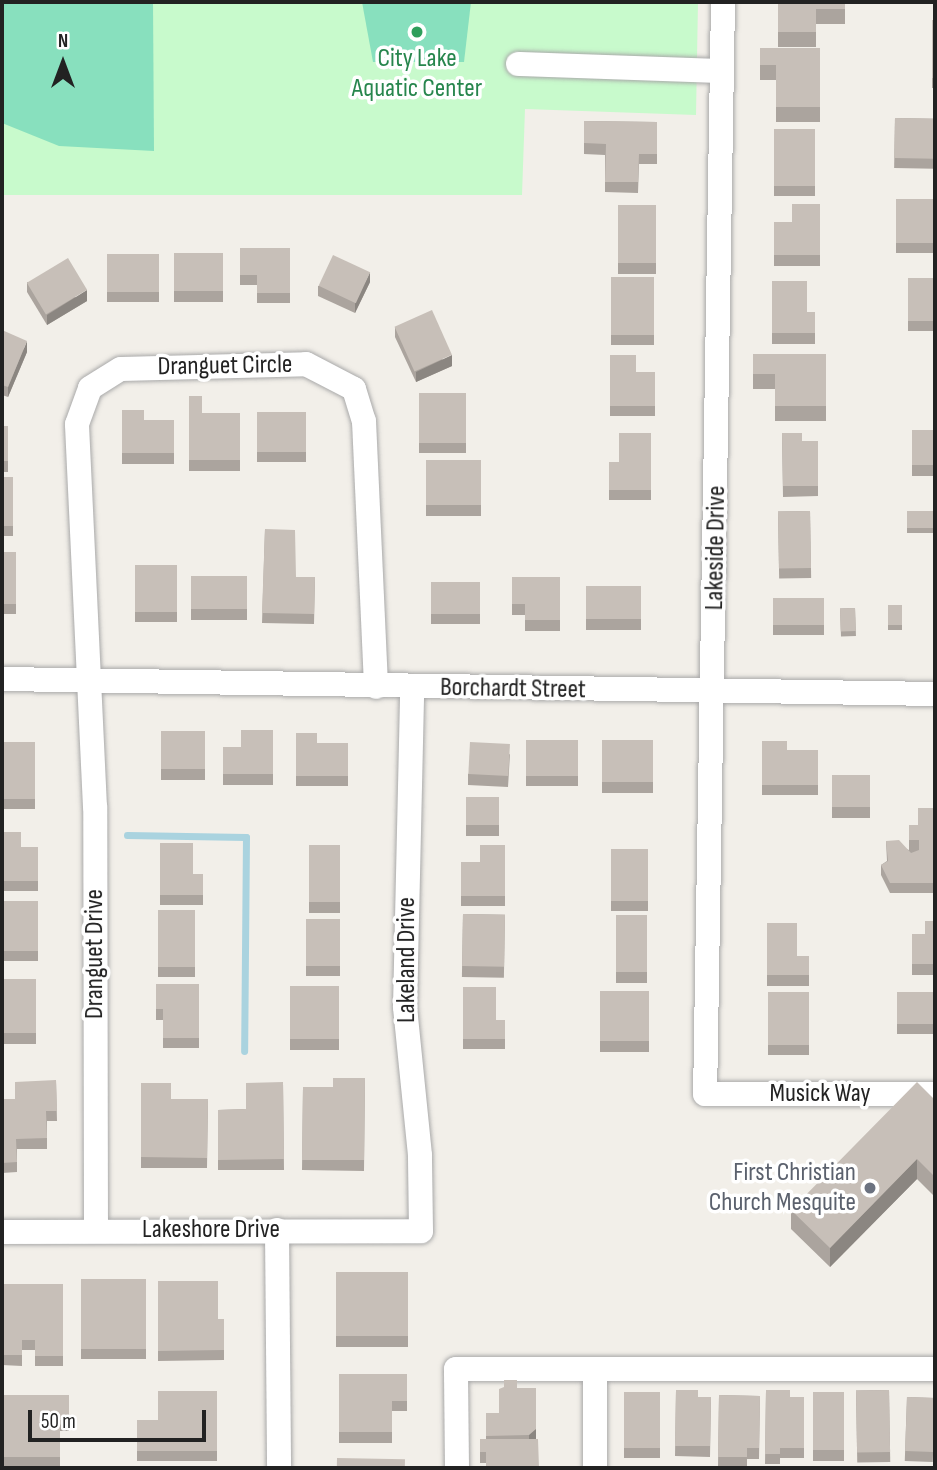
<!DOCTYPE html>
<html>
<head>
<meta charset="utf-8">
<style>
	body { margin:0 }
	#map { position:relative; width:937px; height:1470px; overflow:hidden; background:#f2efe9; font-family:"Sofia Sans Condensed",sans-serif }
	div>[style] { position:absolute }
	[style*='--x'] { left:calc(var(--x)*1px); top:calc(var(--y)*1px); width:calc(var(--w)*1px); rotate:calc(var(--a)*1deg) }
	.park>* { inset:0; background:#c8facc }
	.pitch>* { inset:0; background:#88e0be }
	.stream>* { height:7px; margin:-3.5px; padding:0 3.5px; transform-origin:3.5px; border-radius:3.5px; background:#aad3df }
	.roads { filter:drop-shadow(0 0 2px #a9a9a9) drop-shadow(0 0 2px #a9a9a9) }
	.minor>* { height:24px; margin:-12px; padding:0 12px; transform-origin:12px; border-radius:12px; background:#fff }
	.wall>* { inset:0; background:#aba49e; transform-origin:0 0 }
	.shaded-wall>* { inset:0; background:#8b8681 }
	.building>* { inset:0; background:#c7bfb8; transform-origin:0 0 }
	.dots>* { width:19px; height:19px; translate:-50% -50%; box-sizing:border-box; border:4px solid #fff; border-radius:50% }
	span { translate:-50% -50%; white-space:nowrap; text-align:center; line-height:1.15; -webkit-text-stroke:7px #fff; paint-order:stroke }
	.leisure-label { font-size:26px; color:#27864d }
	.street-label { font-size:26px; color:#222 }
	.worship-label { font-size:26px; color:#5b616d }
	.right { translate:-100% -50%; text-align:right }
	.frame { position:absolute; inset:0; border:4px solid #222; pointer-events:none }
	.north { position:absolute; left:28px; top:28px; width:70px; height:70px; -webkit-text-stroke:5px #fff; paint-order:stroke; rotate:0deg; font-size:19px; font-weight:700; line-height:28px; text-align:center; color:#222 }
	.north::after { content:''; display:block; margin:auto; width:24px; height:32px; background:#222; clip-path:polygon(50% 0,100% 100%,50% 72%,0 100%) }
	.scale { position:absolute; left:28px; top:1410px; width:178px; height:32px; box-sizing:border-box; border:4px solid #222; border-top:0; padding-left:9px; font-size:21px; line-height:24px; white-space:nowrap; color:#222; -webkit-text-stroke:5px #fff; paint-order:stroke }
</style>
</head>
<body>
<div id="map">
	<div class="park">
		<div style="clip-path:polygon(2px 2px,698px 2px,696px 115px,525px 109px,522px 195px,2px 195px)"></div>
	</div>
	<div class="pitch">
		<div style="clip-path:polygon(2px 2px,153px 2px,154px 151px,59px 146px,2px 123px)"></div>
		<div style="clip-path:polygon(362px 2px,471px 2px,464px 62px,373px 62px)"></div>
	</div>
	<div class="stream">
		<div style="--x:127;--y:835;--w:119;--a:1"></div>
		<div style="--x:246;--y:837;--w:214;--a:90.5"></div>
	</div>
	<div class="roads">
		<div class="minor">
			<div style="--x:723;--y:2;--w:1092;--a:90.94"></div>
			<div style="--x:705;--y:1094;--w:230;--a:0"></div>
			<div style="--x:518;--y:64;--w:204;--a:2"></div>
			<div style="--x:2;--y:679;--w:933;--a:0.92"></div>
			<div style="--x:96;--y:1230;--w:423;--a:-90.1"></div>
			<div style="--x:95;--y:807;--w:383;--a:-92.7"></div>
			<div style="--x:77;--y:424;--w:38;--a:-70"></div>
			<div style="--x:90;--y:388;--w:36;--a:-32"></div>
			<div style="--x:121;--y:369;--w:185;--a:-1.5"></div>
			<div style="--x:306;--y:364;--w:54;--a:27.5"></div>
			<div style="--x:354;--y:389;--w:34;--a:73"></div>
			<div style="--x:364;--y:421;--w:266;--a:87.4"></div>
			<div style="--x:277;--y:1230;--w:238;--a:89.5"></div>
			<div style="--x:2;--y:1232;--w:419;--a:-0.1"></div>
			<div style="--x:421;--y:1231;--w:76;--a:-90.8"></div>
			<div style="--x:420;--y:1155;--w:149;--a:-95.8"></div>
			<div style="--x:405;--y:1007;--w:319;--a:-88.7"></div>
			<div style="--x:457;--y:1468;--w:99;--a:-90.6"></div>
			<div style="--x:456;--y:1369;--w:479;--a:0"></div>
			<div style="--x:595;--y:1468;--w:99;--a:-90"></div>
		</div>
	</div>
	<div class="wall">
		<div style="clip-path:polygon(778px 2px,845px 2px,845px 24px,816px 24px,816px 47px,778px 47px)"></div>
		<div style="left:932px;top:20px;width:3px;height:68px"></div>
		<div style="clip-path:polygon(760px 48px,820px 48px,820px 122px,776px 122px,776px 80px,760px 80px)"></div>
		<div style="left:895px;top:118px;width:40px;height:50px;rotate:1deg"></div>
		<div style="clip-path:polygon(584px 121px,657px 122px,657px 164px,639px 164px,638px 193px,605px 192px,605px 155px,584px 154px)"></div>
		<div style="left:774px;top:129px;width:41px;height:67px"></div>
		<div style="left:935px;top:199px;width:54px;height:39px;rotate:90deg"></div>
		<div style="clip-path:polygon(820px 204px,820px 266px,774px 266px,774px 222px,792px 222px)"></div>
		<div style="left:618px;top:205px;width:38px;height:69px"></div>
		<div style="clip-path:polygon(240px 248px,290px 248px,290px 303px,257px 303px,257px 285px,240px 285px)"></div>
		<div style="left:174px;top:253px;width:49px;height:49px"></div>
		<div style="left:107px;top:254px;width:52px;height:48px"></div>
		<div style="left:611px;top:277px;width:43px;height:68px"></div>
		<div style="left:908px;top:278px;width:27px;height:53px"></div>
		<div style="clip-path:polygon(772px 281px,807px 312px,815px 312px,815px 344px,772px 344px)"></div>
		<div style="clip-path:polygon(27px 282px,87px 301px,47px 325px,27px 292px)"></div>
		<div style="clip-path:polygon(370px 282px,355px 313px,318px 296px,318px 286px)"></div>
		<div style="clip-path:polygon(395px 327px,452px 366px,416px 382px,395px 337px)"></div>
		<div style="clip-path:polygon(2px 330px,27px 352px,8px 397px,2px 395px)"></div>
		<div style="clip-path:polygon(753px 354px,826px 354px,826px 421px,775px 421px,775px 389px,753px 389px)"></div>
		<div style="clip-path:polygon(610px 355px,636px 372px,655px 372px,655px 416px,610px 416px)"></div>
		<div style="left:419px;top:393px;width:47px;height:60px"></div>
		<div style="clip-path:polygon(189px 396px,202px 413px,240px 413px,240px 471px,189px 471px)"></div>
		<div style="clip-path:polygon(122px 410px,144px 420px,174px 420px,174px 464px,122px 464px)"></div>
		<div style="left:257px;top:412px;width:49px;height:50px"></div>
		<div style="left:2px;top:426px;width:6px;height:46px"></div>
		<div style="left:912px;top:430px;width:23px;height:46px"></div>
		<div style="clip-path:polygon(651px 433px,651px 500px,609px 500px,609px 462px,619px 462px)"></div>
		<div style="clip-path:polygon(782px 433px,802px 441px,818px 441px,818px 496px,783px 497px)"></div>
		<div style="left:426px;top:460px;width:55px;height:56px"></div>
		<div style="left:2px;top:477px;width:11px;height:59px"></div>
		<div style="left:810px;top:511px;width:67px;height:32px;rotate:89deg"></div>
		<div style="left:935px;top:511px;width:22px;height:28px;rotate:90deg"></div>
		<div style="clip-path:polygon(265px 529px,296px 577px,315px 577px,314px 624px,262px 623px)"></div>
		<div style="left:2px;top:552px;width:14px;height:62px"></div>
		<div style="left:135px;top:565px;width:42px;height:57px"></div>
		<div style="left:191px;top:576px;width:56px;height:44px"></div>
		<div style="clip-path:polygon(512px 577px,560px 577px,560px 631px,525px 631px,525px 615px,512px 615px)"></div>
		<div style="left:431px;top:582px;width:49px;height:42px"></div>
		<div style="left:586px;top:586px;width:55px;height:44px"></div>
		<div style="left:773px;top:598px;width:51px;height:37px"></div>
		<div style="left:888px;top:605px;width:14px;height:25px"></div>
		<div style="left:855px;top:608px;width:28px;height:15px;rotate:88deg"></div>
		<div style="clip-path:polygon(273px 730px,273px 785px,223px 785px,223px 747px,241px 747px)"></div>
		<div style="left:161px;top:731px;width:44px;height:49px"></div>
		<div style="clip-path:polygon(296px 733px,317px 743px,348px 743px,348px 786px,296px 786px)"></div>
		<div style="left:526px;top:740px;width:52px;height:46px"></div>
		<div style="left:602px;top:740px;width:51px;height:53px"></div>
		<div style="clip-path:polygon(762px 741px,787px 750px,818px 750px,818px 795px,762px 795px)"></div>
		<div style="left:3px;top:742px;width:32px;height:67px"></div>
		<div style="clip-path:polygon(510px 754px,508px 787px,468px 785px,468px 774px)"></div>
		<div style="left:832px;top:775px;width:38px;height:43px"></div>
		<div style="left:466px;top:797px;width:33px;height:39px"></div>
		<div style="clip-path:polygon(935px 808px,935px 893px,890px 893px,881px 875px,881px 865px,887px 861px,886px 841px,909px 850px,909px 825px,918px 825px)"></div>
		<div style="clip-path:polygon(2px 832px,21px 847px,38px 847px,38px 891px,2px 891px)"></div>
		<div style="clip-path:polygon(160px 843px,193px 874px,203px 874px,203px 905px,160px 905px)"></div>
		<div style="left:309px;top:845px;width:31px;height:68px"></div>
		<div style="clip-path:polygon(505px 845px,505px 906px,461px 906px,461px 862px,480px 862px)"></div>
		<div style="left:611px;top:849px;width:37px;height:62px"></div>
		<div style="left:2px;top:901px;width:36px;height:60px"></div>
		<div style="left:158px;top:910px;width:37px;height:67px"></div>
		<div style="left:463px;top:914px;width:42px;height:63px;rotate:1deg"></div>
		<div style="left:616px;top:915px;width:31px;height:68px"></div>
		<div style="left:306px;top:919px;width:34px;height:57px"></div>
		<div style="clip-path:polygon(935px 921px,935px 975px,912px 975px,912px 934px,925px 934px)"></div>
		<div style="clip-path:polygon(767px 923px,797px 956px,809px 956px,809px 986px,767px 986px)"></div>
		<div style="left:2px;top:979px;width:34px;height:65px"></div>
		<div style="clip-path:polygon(156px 984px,199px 984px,199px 1048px,163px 1048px,163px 1020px,156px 1020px)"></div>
		<div style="left:290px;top:986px;width:49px;height:64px"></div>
		<div style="clip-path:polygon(463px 987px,496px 1020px,505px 1020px,505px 1049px,463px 1049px)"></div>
		<div style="left:600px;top:991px;width:49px;height:61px"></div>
		<div style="left:768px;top:992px;width:41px;height:63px"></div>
		<div style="left:935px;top:992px;width:42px;height:38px;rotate:90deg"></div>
		<div style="clip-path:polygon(365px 1078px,364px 1171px,302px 1170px,303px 1087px,333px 1087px)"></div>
		<div style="clip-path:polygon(56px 1080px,57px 1121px,47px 1121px,47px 1149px,17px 1149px,17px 1172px,2px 1173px,2px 1099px,15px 1099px)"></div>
		<div style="clip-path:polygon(283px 1082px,284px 1170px,218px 1170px,218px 1110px,246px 1109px)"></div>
		<div style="clip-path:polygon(141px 1083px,171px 1099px,208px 1099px,207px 1168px,141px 1168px)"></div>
		<div style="clip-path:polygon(935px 1100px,935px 1197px,917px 1179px,830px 1267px,791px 1229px,791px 1210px)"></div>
		<div style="left:336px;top:1272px;width:72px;height:75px"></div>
		<div style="left:81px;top:1279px;width:65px;height:80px"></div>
		<div style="clip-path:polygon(158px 1281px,218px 1319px,224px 1319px,224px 1360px,158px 1361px)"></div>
		<div style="clip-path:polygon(2px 1284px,63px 1284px,63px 1366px,35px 1366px,35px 1350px,22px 1350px,22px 1366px,2px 1365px)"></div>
		<div style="clip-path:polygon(339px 1374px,407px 1374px,407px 1411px,392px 1411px,392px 1443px,339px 1443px)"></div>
		<div style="clip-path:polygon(517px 1388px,536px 1439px,486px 1463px,480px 1463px,480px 1439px,486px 1439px,486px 1413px,499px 1413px)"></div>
		<div style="clip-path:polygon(676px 1390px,698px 1397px,711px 1397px,710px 1457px,675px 1456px)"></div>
		<div style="clip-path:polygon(766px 1390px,790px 1397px,804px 1397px,804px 1458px,780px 1458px,780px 1464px,765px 1464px)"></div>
		<div style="left:889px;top:1390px;width:72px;height:33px;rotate:89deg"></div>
		<div style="clip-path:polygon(217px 1391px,217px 1461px,137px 1461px,137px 1420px,158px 1420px)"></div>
		<div style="left:624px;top:1392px;width:36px;height:66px"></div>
		<div style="left:813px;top:1392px;width:31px;height:69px"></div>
		<div style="clip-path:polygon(2px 1395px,69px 1395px,69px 1431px,60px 1431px,60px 1467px,2px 1467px)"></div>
		<div style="clip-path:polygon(719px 1395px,760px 1396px,759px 1459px,747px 1459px,747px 1467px,718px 1467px)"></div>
		<div style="left:907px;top:1397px;width:28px;height:64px;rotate:2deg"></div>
	</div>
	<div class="shaded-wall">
		<div style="clip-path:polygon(370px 272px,370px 282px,355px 313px,355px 303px)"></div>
		<div style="clip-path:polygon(87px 290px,87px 301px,47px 325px,47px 315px)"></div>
		<div style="clip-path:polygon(27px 341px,27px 352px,8px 397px,8px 387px)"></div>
		<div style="clip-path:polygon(452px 355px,452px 366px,416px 382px,416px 372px)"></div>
		<div style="clip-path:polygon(917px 1159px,917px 1179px,830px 1267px,830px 1248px)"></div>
		<div style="clip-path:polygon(536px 1388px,536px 1439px,529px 1445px,529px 1435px)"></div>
	</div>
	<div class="building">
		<div style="clip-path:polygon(778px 2px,845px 2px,845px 9px,816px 9px,816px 32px,778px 32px)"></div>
		<div style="left:932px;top:20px;width:3px;height:58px"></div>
		<div style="clip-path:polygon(760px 48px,820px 48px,820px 107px,776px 107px,776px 65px,760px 65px)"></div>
		<div style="left:895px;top:118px;width:40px;height:40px;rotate:1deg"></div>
		<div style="clip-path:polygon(584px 121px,657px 122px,657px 154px,639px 154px,638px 182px,605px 182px,606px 144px,584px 143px)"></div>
		<div style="left:774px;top:129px;width:41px;height:57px"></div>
		<div style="left:935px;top:199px;width:44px;height:39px;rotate:90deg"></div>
		<div style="clip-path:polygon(792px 204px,820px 204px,820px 255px,774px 255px,774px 222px,792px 222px)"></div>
		<div style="left:618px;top:205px;width:38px;height:58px"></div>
		<div style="clip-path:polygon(240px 248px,290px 248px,290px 293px,257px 293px,257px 275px,240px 275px)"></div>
		<div style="left:174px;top:253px;width:49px;height:38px"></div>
		<div style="left:107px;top:254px;width:52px;height:38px"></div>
		<div style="left:333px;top:255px;width:41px;height:34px;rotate:25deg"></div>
		<div style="left:68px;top:258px;width:37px;height:48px;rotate:59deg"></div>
		<div style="left:611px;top:277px;width:43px;height:58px"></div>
		<div style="left:908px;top:278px;width:27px;height:43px"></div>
		<div style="clip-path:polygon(772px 281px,807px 281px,807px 312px,815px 312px,815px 333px,772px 333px)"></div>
		<div style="left:432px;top:310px;width:49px;height:41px;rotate:66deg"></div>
		<div style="clip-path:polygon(2px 330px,27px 341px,8px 387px,2px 385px)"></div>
		<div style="clip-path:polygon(753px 354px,826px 354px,826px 406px,775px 406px,775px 374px,753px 374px)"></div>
		<div style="clip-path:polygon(610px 355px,636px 355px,636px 372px,655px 372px,655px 406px,610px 406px)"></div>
		<div style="left:419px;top:393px;width:47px;height:50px"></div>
		<div style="clip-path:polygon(189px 396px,202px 396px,202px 413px,240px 413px,240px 460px,189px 460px)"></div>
		<div style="clip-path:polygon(122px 410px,144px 410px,144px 420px,174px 420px,174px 453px,122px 453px)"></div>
		<div style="left:257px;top:412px;width:49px;height:40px"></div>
		<div style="left:2px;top:426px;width:6px;height:35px"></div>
		<div style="left:912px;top:430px;width:23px;height:35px"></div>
		<div style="clip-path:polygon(619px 433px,651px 433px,651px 490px,609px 490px,609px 462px,619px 462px)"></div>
		<div style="clip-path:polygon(782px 433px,802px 433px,802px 441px,818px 441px,818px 486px,783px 486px)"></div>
		<div style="left:426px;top:460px;width:55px;height:45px"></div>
		<div style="left:2px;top:477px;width:11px;height:49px"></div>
		<div style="left:810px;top:511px;width:57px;height:32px;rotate:89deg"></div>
		<div style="left:935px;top:511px;width:17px;height:28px;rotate:90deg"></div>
		<div style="clip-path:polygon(265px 529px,295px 530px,296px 577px,315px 577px,314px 614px,262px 613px)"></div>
		<div style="left:2px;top:552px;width:14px;height:52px"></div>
		<div style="left:135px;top:565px;width:42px;height:47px"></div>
		<div style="left:191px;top:576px;width:56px;height:33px"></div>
		<div style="clip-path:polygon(512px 577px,560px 577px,560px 620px,525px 620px,525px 604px,512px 604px)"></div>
		<div style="left:431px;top:582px;width:49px;height:32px"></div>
		<div style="left:586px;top:586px;width:55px;height:33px"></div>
		<div style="left:773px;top:598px;width:51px;height:27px"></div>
		<div style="left:888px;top:605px;width:14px;height:20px"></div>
		<div style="left:855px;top:608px;width:23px;height:15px;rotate:88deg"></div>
		<div style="clip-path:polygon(241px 730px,273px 730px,273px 774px,223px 774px,223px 747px,241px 747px)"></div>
		<div style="left:161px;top:731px;width:44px;height:38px"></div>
		<div style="clip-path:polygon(296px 733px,317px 733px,317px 743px,348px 743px,348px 776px,296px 776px)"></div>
		<div style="left:526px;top:740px;width:52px;height:36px"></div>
		<div style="left:602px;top:740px;width:51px;height:42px"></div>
		<div style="clip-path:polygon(762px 741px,787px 741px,787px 750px,818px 750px,818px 785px,762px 785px)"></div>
		<div style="left:3px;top:742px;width:32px;height:57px"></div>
		<div style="left:470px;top:742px;width:40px;height:32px;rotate:3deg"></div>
		<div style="left:832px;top:775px;width:38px;height:32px"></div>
		<div style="left:466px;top:797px;width:33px;height:28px"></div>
		<div style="clip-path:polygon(918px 808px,935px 808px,935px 883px,890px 883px,881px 865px,888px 861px,886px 841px,899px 840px,911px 853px,919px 850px,919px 840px,909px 840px,909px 825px,918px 825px)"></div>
		<div style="clip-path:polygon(2px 832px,21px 832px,21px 847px,38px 847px,38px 881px,2px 881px)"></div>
		<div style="clip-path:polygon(160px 843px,193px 843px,193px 874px,203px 874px,203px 895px,160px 895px)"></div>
		<div style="left:309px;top:845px;width:31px;height:57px"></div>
		<div style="clip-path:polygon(480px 845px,505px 845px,505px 896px,461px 896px,461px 862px,480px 862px)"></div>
		<div style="left:611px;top:849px;width:37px;height:52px"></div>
		<div style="left:2px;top:901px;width:36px;height:50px"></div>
		<div style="left:158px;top:910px;width:37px;height:57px"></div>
		<div style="left:463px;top:914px;width:42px;height:52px;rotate:1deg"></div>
		<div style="left:616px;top:915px;width:31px;height:57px"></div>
		<div style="left:306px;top:919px;width:34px;height:47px"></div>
		<div style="clip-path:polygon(925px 921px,935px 921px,935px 964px,912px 964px,912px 934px,925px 934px)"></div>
		<div style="clip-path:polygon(767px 923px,797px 923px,797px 956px,809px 956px,809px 975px,767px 975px)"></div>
		<div style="left:2px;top:979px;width:34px;height:54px"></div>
		<div style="clip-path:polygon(156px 984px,199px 984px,199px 1038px,163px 1038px,163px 1009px,156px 1009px)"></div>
		<div style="left:290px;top:986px;width:49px;height:53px"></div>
		<div style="clip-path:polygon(463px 987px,496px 987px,496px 1020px,505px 1020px,505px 1039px,463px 1039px)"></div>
		<div style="left:600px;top:991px;width:49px;height:50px"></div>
		<div style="left:768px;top:992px;width:41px;height:53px"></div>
		<div style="left:935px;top:992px;width:32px;height:38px;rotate:90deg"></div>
		<div style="clip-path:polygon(333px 1078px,365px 1078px,364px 1160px,302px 1160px,303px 1087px,333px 1087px)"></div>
		<div style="clip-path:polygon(56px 1080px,57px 1111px,46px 1111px,47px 1138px,16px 1139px,17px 1162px,2px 1163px,2px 1099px,15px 1099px,15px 1082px)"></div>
		<div style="clip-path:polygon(283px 1082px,284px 1159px,218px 1160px,218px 1110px,246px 1109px,246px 1083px)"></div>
		<div style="clip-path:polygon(917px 1082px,935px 1100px,935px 1177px,917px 1159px,830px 1248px,791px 1210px)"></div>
		<div style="clip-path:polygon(141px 1083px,171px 1083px,171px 1099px,208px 1099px,207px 1158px,141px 1157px)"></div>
		<div style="left:336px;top:1272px;width:72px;height:64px"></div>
		<div style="left:81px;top:1279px;width:65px;height:70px"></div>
		<div style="clip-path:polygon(158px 1281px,218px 1281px,218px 1319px,224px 1319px,224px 1350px,158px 1351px)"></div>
		<div style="clip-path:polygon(2px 1284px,63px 1284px,63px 1356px,35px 1356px,35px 1340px,22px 1340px,22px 1355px,2px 1355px)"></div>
		<div style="clip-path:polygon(339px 1374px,407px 1374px,407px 1401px,392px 1401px,392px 1432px,339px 1432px)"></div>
		<div style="clip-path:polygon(504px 1380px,517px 1380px,517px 1388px,536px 1388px,536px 1429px,529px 1435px,486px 1436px,486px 1413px,499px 1413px,499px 1389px,504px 1387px)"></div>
		<div style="clip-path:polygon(676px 1390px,698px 1390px,698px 1397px,711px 1397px,710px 1446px,675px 1446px)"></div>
		<div style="clip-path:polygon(766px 1390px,790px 1390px,790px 1397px,804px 1397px,804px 1448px,780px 1448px,780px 1454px,765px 1454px)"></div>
		<div style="left:889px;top:1390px;width:62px;height:33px;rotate:89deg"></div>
		<div style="clip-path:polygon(158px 1391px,217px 1391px,217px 1451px,137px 1451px,137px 1420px,158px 1420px)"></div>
		<div style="left:624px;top:1392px;width:36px;height:56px"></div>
		<div style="left:813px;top:1392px;width:31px;height:58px"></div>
		<div style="clip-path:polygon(2px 1395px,69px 1395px,69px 1420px,60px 1420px,60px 1457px,2px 1457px)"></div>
		<div style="clip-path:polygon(719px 1395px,760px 1396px,759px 1448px,747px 1448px,747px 1457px,718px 1457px)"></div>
		<div style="left:907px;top:1397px;width:28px;height:54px;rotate:2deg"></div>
		<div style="clip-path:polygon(480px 1439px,538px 1439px,539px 1468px,486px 1468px,486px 1452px,480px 1452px)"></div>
		<div style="left:337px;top:1458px;width:68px;height:10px;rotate:1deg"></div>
	</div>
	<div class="dots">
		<div style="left:417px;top:32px;background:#2e9e5b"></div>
		<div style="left:870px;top:1188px;background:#6b7280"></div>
	</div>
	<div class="leisure-label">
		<span style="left:417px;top:74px">City Lake<br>Aquatic Center</span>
	</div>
	<div class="street-label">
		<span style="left:225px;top:366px;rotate:-1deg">Dranguet Circle</span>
		<span style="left:716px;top:548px;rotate:-89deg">Lakeside Drive</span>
		<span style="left:513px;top:689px;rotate:1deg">Borchardt Street</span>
		<span style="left:95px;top:954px;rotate:-90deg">Dranguet Drive</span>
		<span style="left:407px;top:960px;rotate:-90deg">Lakeland Drive</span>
		<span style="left:820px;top:1094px">Musick Way</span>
		<span style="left:211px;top:1230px">Lakeshore Drive</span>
	</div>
	<div class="worship-label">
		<span class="right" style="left:856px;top:1188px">First Christian<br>Church Mesquite</span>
	</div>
	<div class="frame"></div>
	<div class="north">N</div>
	<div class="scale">50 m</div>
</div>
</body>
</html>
